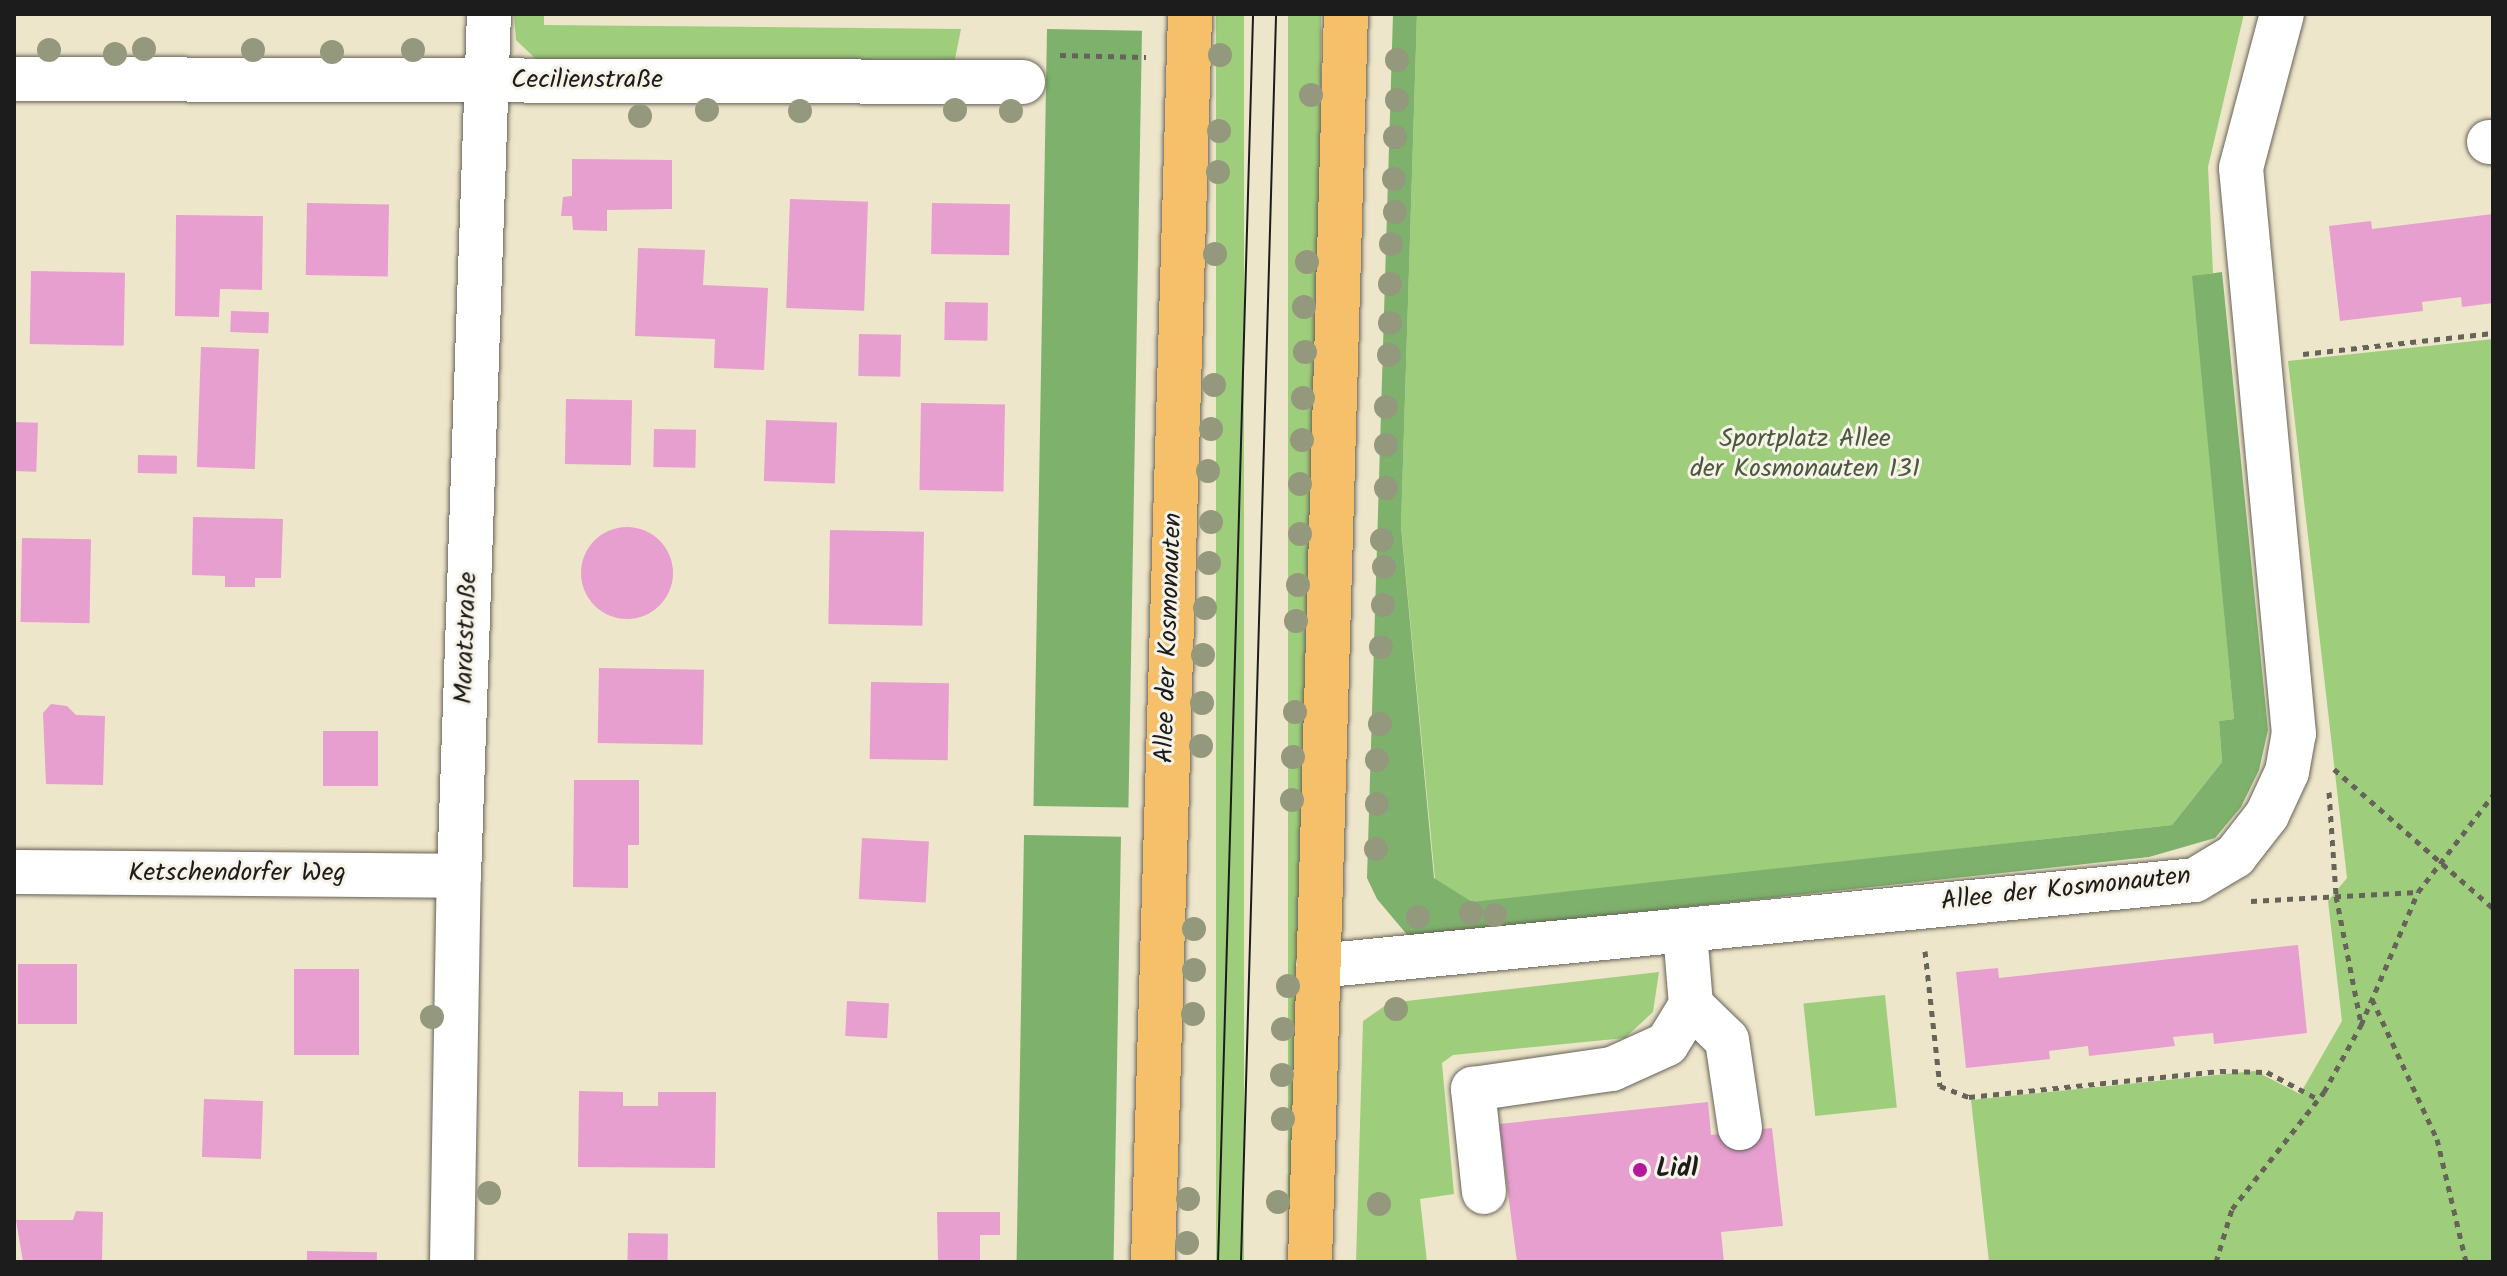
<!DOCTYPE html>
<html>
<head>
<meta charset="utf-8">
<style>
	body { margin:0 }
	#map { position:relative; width:2507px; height:1276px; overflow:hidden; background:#eee6ca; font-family:Kalam,sans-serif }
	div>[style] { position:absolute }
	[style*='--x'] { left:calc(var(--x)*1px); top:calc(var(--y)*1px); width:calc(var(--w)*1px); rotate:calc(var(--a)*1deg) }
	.green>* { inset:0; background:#9ece7c; transform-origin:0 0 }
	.forest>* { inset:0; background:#7eb16c; transform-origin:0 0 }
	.building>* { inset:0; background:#e69fce; transform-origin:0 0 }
	.round { border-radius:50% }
	.path>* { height:5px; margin-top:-2.5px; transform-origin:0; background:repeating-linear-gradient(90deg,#666359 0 6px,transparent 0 12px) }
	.roads { filter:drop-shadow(0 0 2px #666359) drop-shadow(0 0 2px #666359) }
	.minor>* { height:44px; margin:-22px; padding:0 22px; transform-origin:22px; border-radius:22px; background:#fff }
	.major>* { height:44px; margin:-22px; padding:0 22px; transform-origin:22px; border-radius:22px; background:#f6c06b }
	.tram>* { height:2px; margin:-1px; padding:0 1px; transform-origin:1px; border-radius:1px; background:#1c1c1c }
	.trees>* { width:24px; height:24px; margin:-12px; border-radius:50%; background:#94997d }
	.dots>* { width:22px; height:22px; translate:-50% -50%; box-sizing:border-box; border:4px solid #f7f3e8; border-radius:50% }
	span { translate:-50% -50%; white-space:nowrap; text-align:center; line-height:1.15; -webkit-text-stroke:6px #f7f3e8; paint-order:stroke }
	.street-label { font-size:26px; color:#1c1c1c }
	.park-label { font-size:26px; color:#4a5a3e }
	.poi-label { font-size:26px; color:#1c1c1c; font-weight:700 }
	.left { translate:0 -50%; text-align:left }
	.frame { position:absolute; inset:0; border:16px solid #1c1c1c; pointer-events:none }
</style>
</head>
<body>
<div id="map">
	<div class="green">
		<div style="clip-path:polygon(514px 14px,544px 14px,544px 25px,961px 29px,954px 64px,537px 60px,516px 40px)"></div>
		<div style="left:1216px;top:14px;width:28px;height:1249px"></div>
		<div style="left:1288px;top:14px;width:33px;height:1249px"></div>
		<div style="clip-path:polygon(1417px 14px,2244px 14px,2208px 167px,2213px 273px,2193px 277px,2234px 719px,2219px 721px,2222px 762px,2172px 825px,1472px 903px,1435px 879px,1401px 525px)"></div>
		<div style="clip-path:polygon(2493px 339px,2493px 1262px,1989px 1262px,1971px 1100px,2255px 1071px,2300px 1094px,2342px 1021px,2328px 901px,2347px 878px,2288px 361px)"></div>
		<div style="clip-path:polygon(1659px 972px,1653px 1012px,1625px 1038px,1453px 1055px,1442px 1063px,1454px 1194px,1420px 1199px,1427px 1262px,1356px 1262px,1363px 1021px,1389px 1003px)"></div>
		<div style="left:1885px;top:995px;width:113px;height:82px;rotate:84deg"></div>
	</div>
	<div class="forest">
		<div style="clip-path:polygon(1393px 14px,1417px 14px,1401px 526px,1434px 878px,1472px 902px,2172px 825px,2222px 762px,2219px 721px,2234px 719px,2192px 276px,2222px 272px,2268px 730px,2259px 770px,2241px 807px,2215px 838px,2149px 857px,1409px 937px,1377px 899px,1367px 878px)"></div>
		<div style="left:1047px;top:29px;width:95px;height:777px;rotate:1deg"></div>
		<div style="left:1024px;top:835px;width:97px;height:427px;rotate:1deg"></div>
	</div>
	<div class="building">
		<div style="clip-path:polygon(572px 159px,672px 160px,672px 209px,607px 210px,607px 231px,573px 230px,572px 216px,561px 216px,563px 197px,572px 196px)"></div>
		<div style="left:790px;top:199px;width:78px;height:109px;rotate:2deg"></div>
		<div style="left:307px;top:203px;width:82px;height:72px;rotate:1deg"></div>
		<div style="left:932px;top:203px;width:78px;height:51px;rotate:1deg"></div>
		<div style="clip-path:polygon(2493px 214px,2493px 303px,2462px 307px,2461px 297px,2422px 302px,2423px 311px,2340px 321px,2329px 226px,2371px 221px,2372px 229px)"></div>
		<div style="clip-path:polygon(176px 215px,263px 216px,262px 290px,220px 289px,219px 317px,175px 316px)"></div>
		<div style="clip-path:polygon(638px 248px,705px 250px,703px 285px,768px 288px,764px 370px,714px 368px,715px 339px,635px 336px)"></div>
		<div style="left:31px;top:271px;width:94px;height:73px;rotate:1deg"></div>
		<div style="left:945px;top:302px;width:43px;height:38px;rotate:1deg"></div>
		<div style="left:231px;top:311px;width:38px;height:21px;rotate:2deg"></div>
		<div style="left:859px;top:334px;width:42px;height:42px;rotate:1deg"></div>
		<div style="left:201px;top:347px;width:58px;height:120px;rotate:2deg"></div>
		<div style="left:566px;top:399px;width:66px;height:65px;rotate:1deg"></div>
		<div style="left:921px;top:403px;width:84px;height:87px;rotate:1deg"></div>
		<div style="left:766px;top:420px;width:71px;height:61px;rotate:2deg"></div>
		<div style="left:14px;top:422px;width:24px;height:49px;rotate:2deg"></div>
		<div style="left:654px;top:429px;width:42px;height:38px;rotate:1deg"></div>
		<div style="left:138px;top:455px;width:39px;height:18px;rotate:1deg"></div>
		<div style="clip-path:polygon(193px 517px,283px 519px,281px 578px,255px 578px,255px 587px,225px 587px,225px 576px,192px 575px)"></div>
		<div class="round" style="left:581px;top:527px;width:92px;height:92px"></div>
		<div style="left:830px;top:530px;width:94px;height:94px;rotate:1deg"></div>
		<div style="left:22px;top:538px;width:69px;height:84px;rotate:1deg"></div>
		<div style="left:599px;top:668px;width:105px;height:75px;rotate:1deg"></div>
		<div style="left:871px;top:682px;width:78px;height:77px;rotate:1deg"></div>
		<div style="clip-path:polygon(51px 704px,67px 706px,76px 715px,105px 716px,103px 785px,46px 784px,43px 713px)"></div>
		<div style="left:323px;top:731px;width:55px;height:55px"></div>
		<div style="clip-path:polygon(574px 780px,639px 780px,639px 845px,628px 845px,628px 888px,573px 887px)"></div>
		<div style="left:862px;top:838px;width:67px;height:61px;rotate:3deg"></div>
		<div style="clip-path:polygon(2298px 945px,2307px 1033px,2214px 1044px,2213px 1033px,2173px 1037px,2175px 1046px,2089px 1056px,2088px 1046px,2049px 1051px,2050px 1059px,1966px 1068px,1956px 972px,1998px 968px,1999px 978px)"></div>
		<div style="left:18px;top:964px;width:59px;height:60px"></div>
		<div style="left:294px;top:969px;width:65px;height:86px"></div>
		<div style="left:847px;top:1001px;width:42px;height:35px;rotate:3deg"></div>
		<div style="clip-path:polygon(579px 1091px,623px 1092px,623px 1106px,658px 1106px,658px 1092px,716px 1092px,715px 1168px,578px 1167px)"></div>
		<div style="left:204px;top:1099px;width:59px;height:58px;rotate:2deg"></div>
		<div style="clip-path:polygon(1708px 1102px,1711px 1135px,1772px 1128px,1783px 1226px,1721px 1232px,1724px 1262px,1517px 1262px,1499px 1124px)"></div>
		<div style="clip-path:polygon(76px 1211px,103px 1212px,102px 1262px,23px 1262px,16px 1220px,73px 1220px)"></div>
		<div style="clip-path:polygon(937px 1212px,1000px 1212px,1000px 1235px,980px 1235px,980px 1262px,938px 1262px)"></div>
		<div style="left:628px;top:1233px;width:40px;height:29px;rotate:1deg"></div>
		<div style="left:307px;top:1251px;width:70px;height:11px;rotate:1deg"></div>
	</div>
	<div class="path">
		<div style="--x:1060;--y:55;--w:86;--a:1.3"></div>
		<div style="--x:2303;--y:354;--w:191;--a:-6.3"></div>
		<div style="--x:2334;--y:769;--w:211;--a:41.2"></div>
		<div style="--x:2329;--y:792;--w:104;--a:86.1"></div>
		<div style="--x:2336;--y:896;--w:130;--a:78.9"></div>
		<div style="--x:2251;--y:901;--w:167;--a:-3.1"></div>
		<div style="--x:1925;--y:951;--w:136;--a:83.7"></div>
		<div style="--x:1940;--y:1086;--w:31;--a:21"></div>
		<div style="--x:1969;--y:1097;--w:252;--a:-5.9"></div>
		<div style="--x:2220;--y:1071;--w:47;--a:1.2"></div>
		<div style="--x:2267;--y:1072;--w:58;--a:27.9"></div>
		<div style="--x:2372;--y:999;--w:154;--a:65.1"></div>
		<div style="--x:2437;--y:1139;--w:126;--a:76.7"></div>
		<div style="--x:2216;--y:1262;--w:55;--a:-73.2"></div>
		<div style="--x:2232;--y:1209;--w:149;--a:-51.8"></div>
		<div style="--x:2324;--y:1092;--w:77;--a:-61.1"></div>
		<div style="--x:2361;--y:1025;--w:145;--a:-66.8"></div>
		<div style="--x:2418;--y:892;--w:123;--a:-52.3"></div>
	</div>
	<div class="roads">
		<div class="minor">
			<div style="--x:14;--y:79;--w:1009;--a:0.17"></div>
			<div style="--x:2489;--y:142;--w:4;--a:0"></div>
			<div style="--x:14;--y:872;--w:445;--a:0.5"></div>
			<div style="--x:1318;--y:966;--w:881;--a:-5.6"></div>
			<div style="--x:2195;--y:880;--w:47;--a:-31"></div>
			<div style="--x:2235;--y:856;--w:52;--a:-52"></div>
			<div style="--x:2267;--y:815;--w:47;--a:-65.1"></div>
			<div style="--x:2287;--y:772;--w:39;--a:-80"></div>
			<div style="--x:2294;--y:734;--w:568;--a:-95.35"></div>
			<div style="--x:2241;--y:168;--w:159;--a:-75.1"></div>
			<div style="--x:1691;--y:1005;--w:50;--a:44.2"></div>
			<div style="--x:1727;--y:1040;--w:89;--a:81.6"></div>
			<div style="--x:1484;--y:1192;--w:104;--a:-96.1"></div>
			<div style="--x:1473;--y:1089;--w:140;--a:-8.2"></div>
			<div style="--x:1612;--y:1069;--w:60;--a:-24.4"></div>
			<div style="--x:1667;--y:1044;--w:46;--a:-58.4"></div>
			<div style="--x:1691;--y:1005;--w:73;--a:-94.7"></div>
			<div style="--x:452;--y:1262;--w:386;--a:-89"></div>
			<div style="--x:459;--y:876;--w:863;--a:-88.01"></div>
		</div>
		<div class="major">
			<div style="--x:1153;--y:1262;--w:1249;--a:-88.3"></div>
			<div style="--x:1310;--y:1262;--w:1249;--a:-88.35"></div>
		</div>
	</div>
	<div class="tram">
		<div style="--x:1218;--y:1262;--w:1248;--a:-88.39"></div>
		<div style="--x:1241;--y:1262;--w:1248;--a:-88.39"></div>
	</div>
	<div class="trees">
		<div style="left:144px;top:49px"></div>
		<div style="left:49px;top:50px"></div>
		<div style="left:253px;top:50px"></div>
		<div style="left:413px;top:50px"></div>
		<div style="left:332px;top:52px"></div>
		<div style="left:115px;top:54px"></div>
		<div style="left:1220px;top:55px"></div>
		<div style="left:1397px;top:60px"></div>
		<div style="left:1311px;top:95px"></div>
		<div style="left:1397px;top:100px"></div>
		<div style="left:707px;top:110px"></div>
		<div style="left:955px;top:110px"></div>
		<div style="left:800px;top:111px"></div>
		<div style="left:1011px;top:111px"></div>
		<div style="left:640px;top:116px"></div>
		<div style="left:1219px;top:131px"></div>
		<div style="left:1395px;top:137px"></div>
		<div style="left:1218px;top:172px"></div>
		<div style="left:1394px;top:179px"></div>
		<div style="left:1395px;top:212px"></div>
		<div style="left:1391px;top:244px"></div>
		<div style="left:1215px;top:254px"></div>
		<div style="left:1307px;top:262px"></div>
		<div style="left:1390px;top:284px"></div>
		<div style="left:1304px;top:307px"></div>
		<div style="left:1390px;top:323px"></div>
		<div style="left:1305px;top:352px"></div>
		<div style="left:1389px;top:355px"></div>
		<div style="left:1214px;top:385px"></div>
		<div style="left:1303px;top:398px"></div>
		<div style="left:1386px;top:407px"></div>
		<div style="left:1211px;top:429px"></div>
		<div style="left:1302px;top:440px"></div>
		<div style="left:1386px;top:445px"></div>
		<div style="left:1208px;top:471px"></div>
		<div style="left:1300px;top:484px"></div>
		<div style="left:1386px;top:488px"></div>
		<div style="left:1211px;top:522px"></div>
		<div style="left:1300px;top:534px"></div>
		<div style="left:1382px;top:540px"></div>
		<div style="left:1209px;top:563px"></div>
		<div style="left:1384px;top:567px"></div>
		<div style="left:1298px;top:585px"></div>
		<div style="left:1383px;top:605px"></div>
		<div style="left:1205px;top:608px"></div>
		<div style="left:1296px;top:621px"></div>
		<div style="left:1381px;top:647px"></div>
		<div style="left:1203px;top:655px"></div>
		<div style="left:1202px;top:703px"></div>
		<div style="left:1295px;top:712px"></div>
		<div style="left:1380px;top:724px"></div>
		<div style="left:1201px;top:746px"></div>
		<div style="left:1293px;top:757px"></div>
		<div style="left:1377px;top:760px"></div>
		<div style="left:1292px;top:800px"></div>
		<div style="left:1377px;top:804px"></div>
		<div style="left:1376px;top:849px"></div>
		<div style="left:1471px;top:913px"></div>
		<div style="left:1495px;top:915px"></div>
		<div style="left:1418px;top:917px"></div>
		<div style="left:1194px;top:929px"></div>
		<div style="left:1194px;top:970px"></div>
		<div style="left:1288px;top:986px"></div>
		<div style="left:1396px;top:1009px"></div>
		<div style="left:1193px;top:1014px"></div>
		<div style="left:432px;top:1017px"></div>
		<div style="left:1283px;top:1029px"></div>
		<div style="left:1282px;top:1075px"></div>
		<div style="left:1283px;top:1119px"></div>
		<div style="left:489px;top:1193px"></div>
		<div style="left:1188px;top:1199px"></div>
		<div style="left:1278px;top:1202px"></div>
		<div style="left:1379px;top:1204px"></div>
		<div style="left:1187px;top:1243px"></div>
	</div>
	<div class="dots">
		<div style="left:1640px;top:1170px;background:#b5179e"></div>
	</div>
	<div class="street-label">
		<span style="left:587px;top:81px">Cecilienstraße</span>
		<span style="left:467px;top:638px;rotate:-88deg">Maratstraße</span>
		<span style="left:1170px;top:638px;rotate:-88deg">Allee der Kosmonauten</span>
		<span style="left:237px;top:874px">Ketschendorfer Weg</span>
		<span style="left:2066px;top:890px;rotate:-6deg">Allee der Kosmonauten</span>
	</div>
	<div class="park-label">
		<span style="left:1805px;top:455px">Sportplatz Allee<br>der Kosmonauten 131</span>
	</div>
	<div class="poi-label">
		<span class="left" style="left:1656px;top:1170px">Lidl</span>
	</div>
	<div class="frame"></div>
</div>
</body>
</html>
